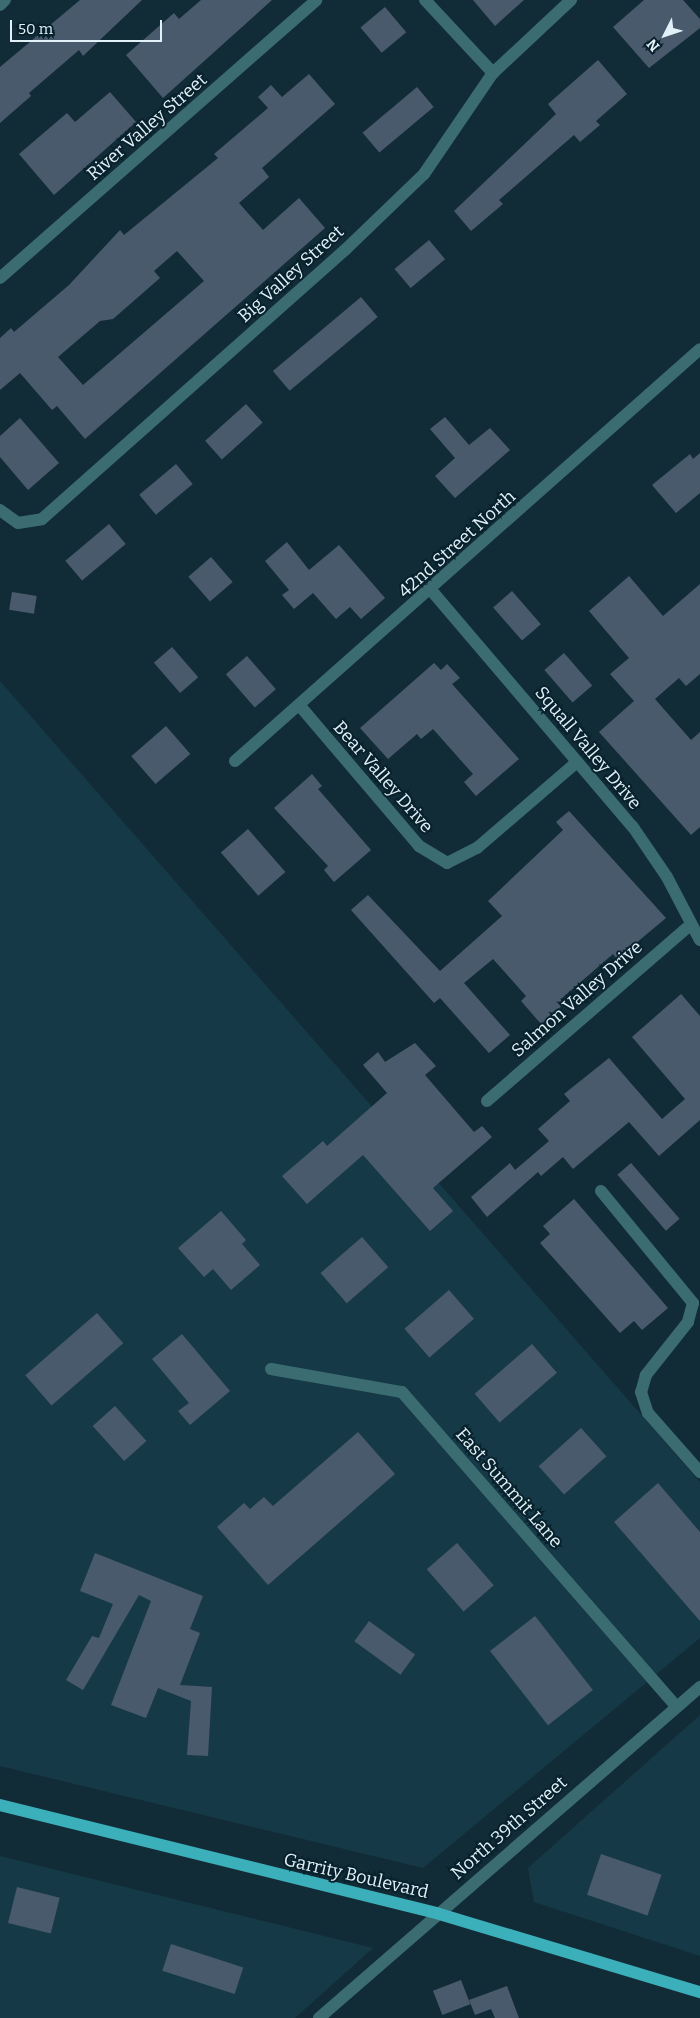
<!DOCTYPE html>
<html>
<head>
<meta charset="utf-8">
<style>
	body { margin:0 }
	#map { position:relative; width:700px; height:2018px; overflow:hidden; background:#122c37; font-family:Bitter,serif }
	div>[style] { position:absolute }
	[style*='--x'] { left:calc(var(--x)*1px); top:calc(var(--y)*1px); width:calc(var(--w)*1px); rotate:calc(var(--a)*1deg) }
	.built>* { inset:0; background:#163947 }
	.building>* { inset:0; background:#4a5a6d; transform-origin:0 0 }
	.minor>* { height:12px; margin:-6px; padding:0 6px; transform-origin:6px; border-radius:6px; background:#3a6c71 }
	.primary>* { height:12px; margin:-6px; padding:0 6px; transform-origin:6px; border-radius:6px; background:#3bb0bb }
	span { translate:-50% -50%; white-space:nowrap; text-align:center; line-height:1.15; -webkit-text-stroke:4px #08222d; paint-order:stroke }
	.street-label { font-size:18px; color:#e2f1f8 }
	.north { position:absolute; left:640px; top:10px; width:50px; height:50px; -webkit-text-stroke:4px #08222d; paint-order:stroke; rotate:229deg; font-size:14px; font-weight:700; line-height:20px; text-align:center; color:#e2f1f8 }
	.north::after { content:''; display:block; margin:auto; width:18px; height:22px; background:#e2f1f8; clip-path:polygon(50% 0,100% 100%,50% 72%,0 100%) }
	.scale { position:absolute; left:10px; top:20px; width:152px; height:22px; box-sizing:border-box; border:2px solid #e2f1f8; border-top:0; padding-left:6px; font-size:15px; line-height:18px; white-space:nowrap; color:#e2f1f8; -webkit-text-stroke:4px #08222d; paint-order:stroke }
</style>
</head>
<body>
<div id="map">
	<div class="built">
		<div style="clip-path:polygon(0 681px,700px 1482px,700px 1638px,423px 1868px,0 1766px)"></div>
		<div style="clip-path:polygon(700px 1715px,700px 1956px,534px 1902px,528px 1868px)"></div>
		<div style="clip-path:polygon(0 1856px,373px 1948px,295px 2018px,0 2018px)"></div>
	</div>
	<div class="building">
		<div style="clip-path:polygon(80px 0,142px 0,83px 56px,79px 50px,29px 93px,31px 96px,0 123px,0 67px)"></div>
		<div style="clip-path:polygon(201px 0,272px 0,163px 98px,126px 55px,174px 13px,179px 19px)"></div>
		<div style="clip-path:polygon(473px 0,524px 0,495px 26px)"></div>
		<div style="clip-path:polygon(644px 0,683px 0,700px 19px,700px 28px,649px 68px,613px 27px)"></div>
		<div style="left:385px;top:7px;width:33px;height:32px;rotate:50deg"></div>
		<div style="clip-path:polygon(598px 60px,627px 94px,596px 121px,600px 125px,580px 142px,574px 135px,499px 200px,503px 204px,471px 231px,454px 211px,556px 114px,548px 104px)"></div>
		<div style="clip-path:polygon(evenodd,309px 74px,335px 104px,262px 168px,269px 177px,239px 203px,263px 230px,299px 198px,325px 228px,85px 439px,57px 406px,52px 410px,20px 373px,0 390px,0 338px,11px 328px,14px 332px,69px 285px,120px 230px,124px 235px,218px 158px,214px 154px,268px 108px,258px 97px,271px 85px,282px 97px,309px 74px,177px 251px,204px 281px,83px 385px,58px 357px,100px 321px,113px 319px,160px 278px,154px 271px,177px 251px)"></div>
		<div style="left:417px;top:87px;width:26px;height:71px;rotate:50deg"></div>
		<div style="clip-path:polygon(110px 92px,136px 122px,54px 195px,19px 154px,67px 113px,75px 122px)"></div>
		<div style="left:429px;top:240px;width:25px;height:45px;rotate:50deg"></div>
		<div style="left:361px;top:297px;width:26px;height:115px;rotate:50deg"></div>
		<div style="left:246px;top:404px;width:25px;height:55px;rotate:48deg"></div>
		<div style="clip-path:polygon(445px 417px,469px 445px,490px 428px,510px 450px,455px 498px,435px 476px,455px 458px,430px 429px)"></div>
		<div style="clip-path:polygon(20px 418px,59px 463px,28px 490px,0 457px,0 436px)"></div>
		<div style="clip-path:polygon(700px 453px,700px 493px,676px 513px,652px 485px,690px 454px,693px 459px)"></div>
		<div style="left:176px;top:464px;width:26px;height:48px;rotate:50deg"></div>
		<div style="left:109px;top:524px;width:26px;height:57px;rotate:50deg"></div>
		<div style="clip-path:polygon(287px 542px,309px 570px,339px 545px,385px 598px,361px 619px,350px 607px,336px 619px,313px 593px,294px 609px,282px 595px,289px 590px,265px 561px)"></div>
		<div style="left:211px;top:557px;width:33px;height:30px;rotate:49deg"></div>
		<div style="clip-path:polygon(629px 576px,663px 616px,700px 584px,700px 674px,686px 686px,679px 678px,655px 699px,691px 740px,700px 732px,700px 827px,691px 835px,599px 732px,634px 701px,610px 674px,629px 658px,589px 611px)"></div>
		<div style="left:512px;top:591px;width:44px;height:25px;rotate:49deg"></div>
		<div style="left:12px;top:592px;width:25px;height:18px;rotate:9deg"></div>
		<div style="left:172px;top:647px;width:40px;height:24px;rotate:49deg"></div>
		<div style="left:564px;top:653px;width:43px;height:26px;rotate:49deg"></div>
		<div style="left:247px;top:656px;width:44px;height:28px;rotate:49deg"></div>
		<div style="clip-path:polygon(434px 663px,441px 670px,447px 664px,460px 678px,452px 684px,519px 759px,476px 796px,464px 782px,473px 774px,433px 729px,421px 739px,417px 734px,388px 759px,360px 728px)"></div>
		<div style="left:166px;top:726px;width:37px;height:46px;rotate:49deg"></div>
		<div style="clip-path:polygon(312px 774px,322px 786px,318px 789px,371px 850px,334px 882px,324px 870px,328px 866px,274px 808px)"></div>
		<div style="clip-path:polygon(569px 811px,666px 918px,617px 959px,613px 954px,561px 999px,565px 1003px,541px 1024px,521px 1001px,526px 996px,493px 959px,464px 983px,510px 1035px,489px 1053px,440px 998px,434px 1003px,351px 910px,368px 895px,440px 971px,502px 916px,488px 901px,563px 830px,556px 822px)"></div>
		<div style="left:248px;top:829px;width:57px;height:36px;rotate:49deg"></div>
		<div style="clip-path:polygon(681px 994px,700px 1016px,700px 1120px,659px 1156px,629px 1122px,573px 1169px,563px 1157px,541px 1176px,538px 1172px,487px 1217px,471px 1197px,510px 1163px,515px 1170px,549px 1141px,538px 1129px,570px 1101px,564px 1094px,609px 1058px,662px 1119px,685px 1099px,632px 1037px)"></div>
		<div style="clip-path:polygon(415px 1043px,436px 1066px,425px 1075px,474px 1132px,482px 1126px,492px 1137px,433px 1188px,453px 1211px,430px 1231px,363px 1155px,307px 1204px,282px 1176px,323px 1141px,327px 1146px,387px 1093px,363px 1065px,378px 1052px,385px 1062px)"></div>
		<div style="left:631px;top:1163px;width:74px;height:18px;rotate:49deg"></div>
		<div style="clip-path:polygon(574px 1199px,668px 1308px,642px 1330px,634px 1321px,620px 1333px,540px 1243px,550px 1234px,543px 1226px)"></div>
		<div style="clip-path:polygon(221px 1211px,246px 1240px,242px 1244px,260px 1265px,231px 1290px,213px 1269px,204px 1277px,178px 1248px)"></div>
		<div style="left:362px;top:1237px;width:40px;height:55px;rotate:49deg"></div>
		<div style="left:449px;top:1290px;width:38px;height:59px;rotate:49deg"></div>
		<div style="left:97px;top:1313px;width:40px;height:95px;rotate:49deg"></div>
		<div style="clip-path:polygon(182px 1334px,230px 1391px,190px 1425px,178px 1411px,189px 1403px,152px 1359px)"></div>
		<div style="left:532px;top:1344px;width:38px;height:76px;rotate:49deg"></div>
		<div style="left:115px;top:1406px;width:47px;height:30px;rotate:48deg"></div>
		<div style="left:581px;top:1428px;width:38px;height:57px;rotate:48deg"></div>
		<div style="clip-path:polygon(358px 1432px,395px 1474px,268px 1585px,217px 1527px,244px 1503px,250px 1509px,264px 1497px,273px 1506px)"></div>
		<div style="clip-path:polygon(658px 1483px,700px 1532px,700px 1621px,614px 1522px)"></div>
		<div style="left:457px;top:1543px;width:56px;height:40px;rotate:49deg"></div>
		<div style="clip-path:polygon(95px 1553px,203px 1596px,190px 1629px,200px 1633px,180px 1685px,212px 1687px,208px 1756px,187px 1755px,191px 1701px,158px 1688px,146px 1718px,111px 1705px,151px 1601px,139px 1595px,83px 1690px,66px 1680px,92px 1636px,99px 1638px,113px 1604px,80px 1591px)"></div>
		<div style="left:535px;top:1616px;width:94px;height:57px;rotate:52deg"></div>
		<div style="left:369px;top:1621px;width:57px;height:25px;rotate:36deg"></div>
		<div style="left:601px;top:1854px;width:64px;height:43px;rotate:19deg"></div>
		<div style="left:17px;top:1887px;width:44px;height:37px;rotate:14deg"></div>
		<div style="left:171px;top:1944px;width:76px;height:28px;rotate:18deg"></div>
		<div style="left:461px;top:1980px;width:26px;height:30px;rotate:69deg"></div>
		<div style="clip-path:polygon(507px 1986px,519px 2018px,495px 2018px,491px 2009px,475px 2015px,469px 2000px)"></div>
	</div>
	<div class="minor">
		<div style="--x:425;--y:0;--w:100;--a:47"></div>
		<div style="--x:0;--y:5;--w:7;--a:-45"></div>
		<div style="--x:0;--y:278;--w:421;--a:-41.3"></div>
		<div style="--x:0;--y:510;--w:22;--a:36"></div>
		<div style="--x:18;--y:523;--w:24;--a:-9"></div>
		<div style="--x:42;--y:519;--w:405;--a:-41.6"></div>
		<div style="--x:345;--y:250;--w:110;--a:-43.9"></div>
		<div style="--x:424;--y:174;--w:122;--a:-55.7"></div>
		<div style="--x:493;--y:73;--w:107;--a:-43.1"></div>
		<div style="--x:431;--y:590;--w:311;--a:49.6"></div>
		<div style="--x:633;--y:827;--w:60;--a:55.8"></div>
		<div style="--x:667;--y:877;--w:71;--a:62.4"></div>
		<div style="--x:300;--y:706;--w:184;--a:49.6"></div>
		<div style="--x:419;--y:846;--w:33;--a:31"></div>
		<div style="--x:447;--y:863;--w:34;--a:-27"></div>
		<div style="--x:477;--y:848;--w:132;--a:-40.7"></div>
		<div style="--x:235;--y:761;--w:621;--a:-41.54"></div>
		<div style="--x:487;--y:1101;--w:270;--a:-40.9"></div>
		<div style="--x:601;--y:1191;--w:145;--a:50.6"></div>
		<div style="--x:693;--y:1303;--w:20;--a:105"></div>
		<div style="--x:688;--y:1322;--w:68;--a:128.4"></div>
		<div style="--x:646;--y:1375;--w:18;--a:106"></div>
		<div style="--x:641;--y:1392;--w:22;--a:72"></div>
		<div style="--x:648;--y:1413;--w:79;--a:48.6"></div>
		<div style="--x:271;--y:1369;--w:133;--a:10"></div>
		<div style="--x:402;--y:1392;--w:418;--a:48.9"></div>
		<div style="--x:319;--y:2018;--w:505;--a:-40.98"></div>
	</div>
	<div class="primary">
		<div style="--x:0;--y:1805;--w:449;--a:13.9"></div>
		<div style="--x:436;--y:1913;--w:276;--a:16.7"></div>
	</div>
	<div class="street-label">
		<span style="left:147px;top:127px;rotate:-41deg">River Valley Street</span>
		<span style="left:291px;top:274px;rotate:-42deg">Big Valley Street</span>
		<span style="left:457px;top:544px;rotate:-42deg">42nd Street North</span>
		<span style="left:588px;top:748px;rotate:50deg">Squall Valley Drive</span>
		<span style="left:383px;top:777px;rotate:49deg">Bear Valley Drive</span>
		<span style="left:577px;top:999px;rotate:-41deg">Salmon Valley Drive</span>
		<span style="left:509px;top:1488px;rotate:49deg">East Summit Lane</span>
		<span style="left:509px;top:1828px;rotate:-41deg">North 39th Street</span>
		<span style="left:356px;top:1876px;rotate:13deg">Garrity Boulevard</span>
	</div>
	<div class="north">N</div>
	<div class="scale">50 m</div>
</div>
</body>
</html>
